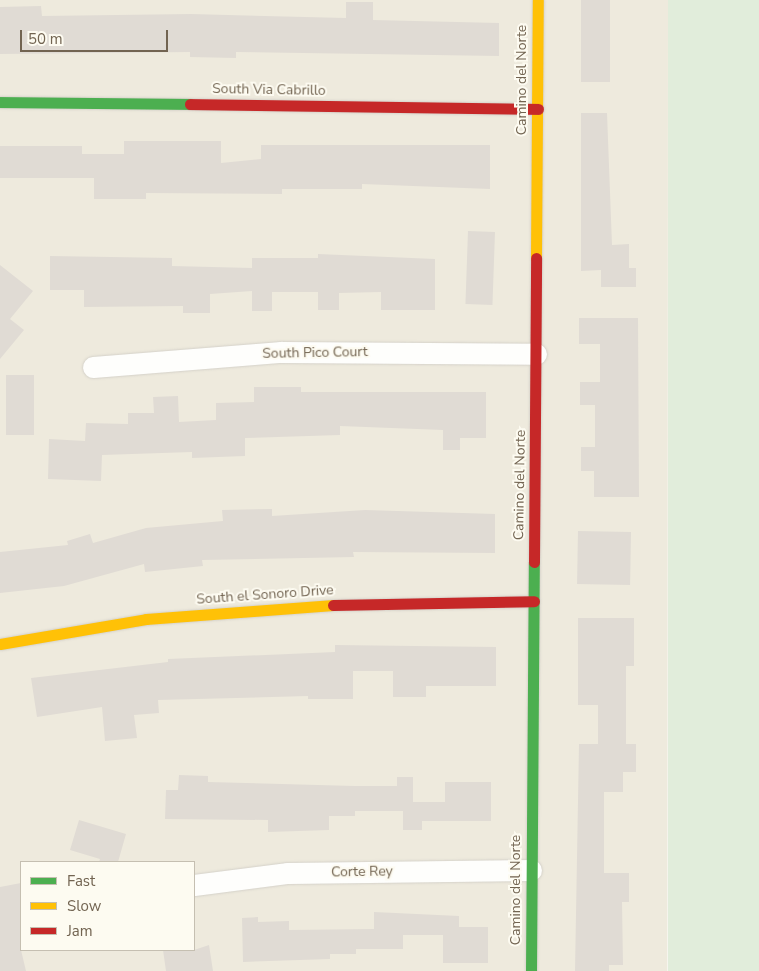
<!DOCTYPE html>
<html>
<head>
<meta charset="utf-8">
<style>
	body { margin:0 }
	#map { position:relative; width:759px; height:971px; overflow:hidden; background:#f6f5ee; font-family:"Nunito Sans",sans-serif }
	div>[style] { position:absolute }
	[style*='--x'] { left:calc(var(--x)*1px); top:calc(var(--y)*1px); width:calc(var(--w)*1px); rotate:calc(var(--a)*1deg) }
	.residential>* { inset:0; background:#eeeadd }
	.green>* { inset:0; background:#e1eddb; transform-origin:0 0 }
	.building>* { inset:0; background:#e0dbd4; transform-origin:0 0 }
	.roads { filter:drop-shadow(0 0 1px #d4d1c9) drop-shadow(0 0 1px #d4d1c9) }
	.street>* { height:21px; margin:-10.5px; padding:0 10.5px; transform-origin:10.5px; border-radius:10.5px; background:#fefefc }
	.fast>* { height:11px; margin:-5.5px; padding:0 5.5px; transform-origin:5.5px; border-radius:5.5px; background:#4caf50 }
	.slow>* { height:11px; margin:-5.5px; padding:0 5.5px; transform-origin:5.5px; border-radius:5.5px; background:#ffc107 }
	.jam>* { height:11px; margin:-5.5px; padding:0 5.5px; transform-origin:5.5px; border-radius:5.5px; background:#c62828 }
	span { translate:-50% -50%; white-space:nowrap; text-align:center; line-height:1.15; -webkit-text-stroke:4px #fdfbf1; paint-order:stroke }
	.street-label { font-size:14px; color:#726451 }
	.legend { position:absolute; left:20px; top:861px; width:175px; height:90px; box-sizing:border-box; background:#fdfbf1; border:1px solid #c5bfb1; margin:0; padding:6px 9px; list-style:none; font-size:15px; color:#726451 }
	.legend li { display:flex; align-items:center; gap:10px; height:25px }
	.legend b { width:25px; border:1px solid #c5bfb1 }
	.scale { position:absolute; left:20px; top:30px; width:148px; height:22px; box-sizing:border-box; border:2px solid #726451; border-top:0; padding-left:6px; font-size:15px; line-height:18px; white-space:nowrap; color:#726451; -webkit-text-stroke:4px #fdfbf1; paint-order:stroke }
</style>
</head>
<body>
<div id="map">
	<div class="residential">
		<div style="clip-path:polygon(evenodd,0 0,668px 0,667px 971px,0 971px,0 0,21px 862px,194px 862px,194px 950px,21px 950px,21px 862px)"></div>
	</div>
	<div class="green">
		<div style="left:668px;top:0;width:91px;height:971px"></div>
	</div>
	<div class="building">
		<div style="left:581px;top:0;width:29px;height:82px"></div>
		<div style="clip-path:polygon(346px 2px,373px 2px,373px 20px,499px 23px,499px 56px,236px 52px,236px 58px,190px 57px,190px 52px,0 54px,0 7px,41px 6px,42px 16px,191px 14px,346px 18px)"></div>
		<div style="clip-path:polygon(581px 113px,607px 113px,612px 245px,629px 244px,629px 268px,636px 268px,636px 287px,601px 287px,601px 270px,581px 271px)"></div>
		<div style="clip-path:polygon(124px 141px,221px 141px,221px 163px,261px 159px,261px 145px,490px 145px,490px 189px,362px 184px,362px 189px,282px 189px,282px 194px,146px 193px,146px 199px,94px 199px,94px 178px,0 178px,0 146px,82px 146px,82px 154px,124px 154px)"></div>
		<div style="left:468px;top:231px;width:27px;height:73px;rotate:2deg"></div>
		<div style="clip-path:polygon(318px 254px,435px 259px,435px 310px,381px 310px,381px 292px,339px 293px,339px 310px,318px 310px,318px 292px,272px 292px,272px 311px,252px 311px,252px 291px,210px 294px,210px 313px,183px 313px,183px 306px,84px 307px,84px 290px,50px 290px,50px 256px,172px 258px,172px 266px,252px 268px,252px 258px,318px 258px)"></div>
		<div style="clip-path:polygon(0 265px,33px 291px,10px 319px,24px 330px,0 359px)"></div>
		<div style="clip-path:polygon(579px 318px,638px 318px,639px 497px,594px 497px,594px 471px,581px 471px,581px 447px,595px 447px,595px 405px,580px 405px,580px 382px,600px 382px,600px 344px,579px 344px)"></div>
		<div style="left:6px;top:375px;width:28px;height:60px"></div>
		<div style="clip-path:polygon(254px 387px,301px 387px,301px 392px,486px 392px,486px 438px,460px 438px,460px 450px,443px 450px,443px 430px,340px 426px,340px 435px,245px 438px,245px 456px,192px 458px,192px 452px,102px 455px,101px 481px,48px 479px,49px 439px,85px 441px,86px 423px,128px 424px,128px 413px,154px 413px,153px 397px,178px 396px,179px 422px,216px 420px,216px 403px,254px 402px)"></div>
		<div style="clip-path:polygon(272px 509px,272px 516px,365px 510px,495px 514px,495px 553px,353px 552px,354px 557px,202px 560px,203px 566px,145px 572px,144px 564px,64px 586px,0 593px,0 552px,68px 545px,67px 541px,90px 534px,93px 543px,146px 528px,223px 521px,222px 510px)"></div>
		<div style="left:578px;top:531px;width:53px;height:53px;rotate:1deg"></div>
		<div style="clip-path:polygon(578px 618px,634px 618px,634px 666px,626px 666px,626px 744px,636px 744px,636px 772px,623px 772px,623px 792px,604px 792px,604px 873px,629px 873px,629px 902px,622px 902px,623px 965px,609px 965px,609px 971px,575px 971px,579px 744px,598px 744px,598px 705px,578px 705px)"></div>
		<div style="clip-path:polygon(335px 645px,496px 647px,496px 686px,426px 686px,426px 697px,393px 697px,393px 671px,353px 671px,353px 699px,308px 699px,308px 696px,158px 700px,159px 713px,134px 715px,137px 738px,105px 741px,102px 707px,37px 717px,31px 678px,168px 662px,168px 659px,335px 652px)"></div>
		<div style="clip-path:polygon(179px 775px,208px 776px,208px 782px,355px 786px,397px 786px,397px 777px,413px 777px,413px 802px,445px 802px,445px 782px,491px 782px,491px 821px,422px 821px,422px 830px,403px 830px,403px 811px,355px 811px,355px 816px,329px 816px,329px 830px,268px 832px,268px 820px,165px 819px,166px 790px,178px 790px)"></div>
		<div style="clip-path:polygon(79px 820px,126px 834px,118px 862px,99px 862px,100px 859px,70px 850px)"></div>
		<div style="clip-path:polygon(21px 883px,21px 950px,26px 971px,0 971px,0 887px)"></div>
		<div style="clip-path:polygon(374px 912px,459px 916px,459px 927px,488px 927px,488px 963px,443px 963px,443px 935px,403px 935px,403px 949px,356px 949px,356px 954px,330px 954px,330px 959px,243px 962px,242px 918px,258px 917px,258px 922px,289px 921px,289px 930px,374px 929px)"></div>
		<div style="clip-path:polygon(209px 945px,213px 971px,166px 971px,163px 950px,194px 950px)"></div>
	</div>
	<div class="roads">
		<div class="street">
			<div style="--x:93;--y:367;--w:189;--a:-4.6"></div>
			<div style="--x:281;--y:352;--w:255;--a:0.4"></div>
			<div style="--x:194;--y:885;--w:95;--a:-7.3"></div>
			<div style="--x:288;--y:873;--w:243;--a:-0.7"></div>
		</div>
		<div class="fast">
			<div style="--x:0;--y:102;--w:190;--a:0.6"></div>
			<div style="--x:531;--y:971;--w:409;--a:-89.6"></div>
		</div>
		<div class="slow">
			<div style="--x:536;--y:258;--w:258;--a:-89.6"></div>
			<div style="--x:0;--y:644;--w:148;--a:-9.7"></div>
			<div style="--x:146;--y:619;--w:188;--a:-4.3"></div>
		</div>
		<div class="jam">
			<div style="--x:190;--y:104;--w:348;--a:0.8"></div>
			<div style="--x:534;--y:562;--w:304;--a:-89.6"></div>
			<div style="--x:333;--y:605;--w:201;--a:-1.1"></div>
		</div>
	</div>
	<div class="street-label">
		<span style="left:522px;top:80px;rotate:-90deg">Camino del Norte</span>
		<span style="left:269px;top:90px;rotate:1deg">South Via Cabrillo</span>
		<span style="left:315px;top:353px;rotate:-1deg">South Pico Court</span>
		<span style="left:520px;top:485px;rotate:-89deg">Camino del Norte</span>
		<span style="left:265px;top:595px;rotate:-4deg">South el Sonoro Drive</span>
		<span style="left:362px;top:872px;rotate:-1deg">Corte Rey</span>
		<span style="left:516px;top:890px;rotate:-90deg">Camino del Norte</span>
	</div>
	<ul class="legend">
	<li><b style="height:6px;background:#4caf50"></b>Fast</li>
	<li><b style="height:6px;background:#ffc107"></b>Slow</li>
	<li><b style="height:6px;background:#c62828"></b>Jam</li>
	</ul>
	<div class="scale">50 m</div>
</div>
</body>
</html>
